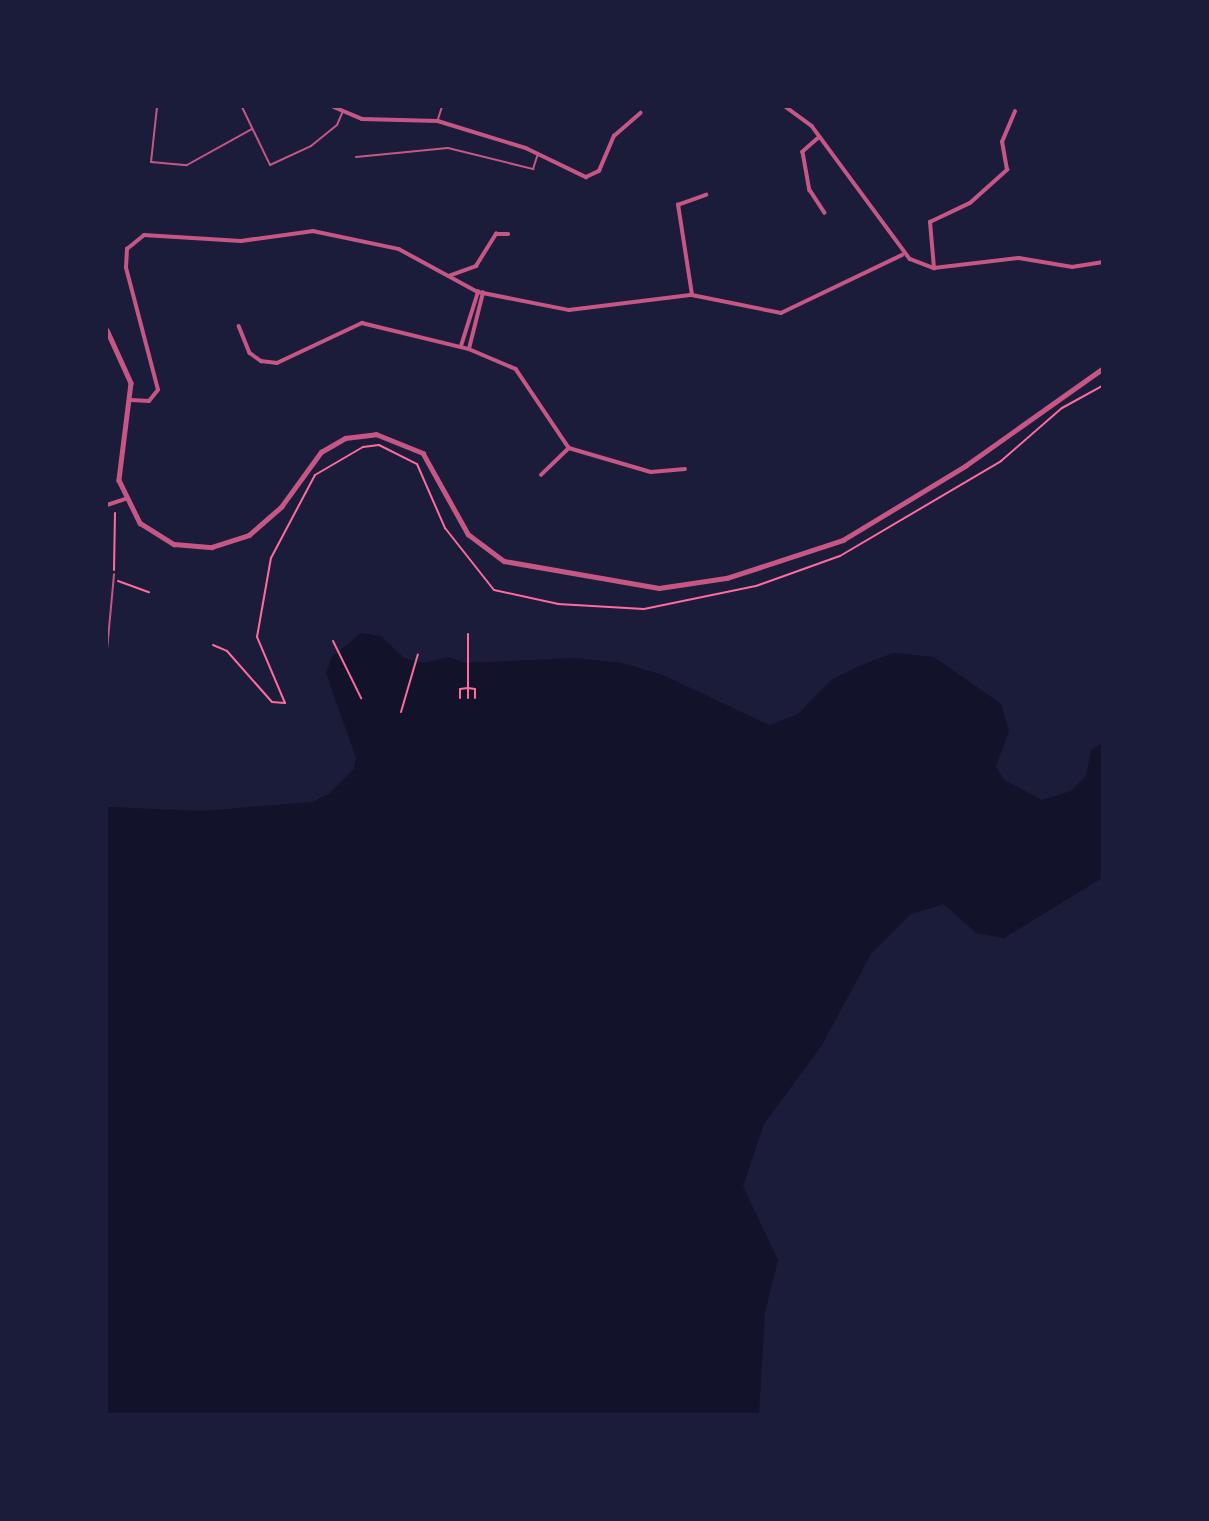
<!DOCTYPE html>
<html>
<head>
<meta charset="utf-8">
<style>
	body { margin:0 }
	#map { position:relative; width:1209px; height:1521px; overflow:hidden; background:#1b1b3a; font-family:Merriweather,serif }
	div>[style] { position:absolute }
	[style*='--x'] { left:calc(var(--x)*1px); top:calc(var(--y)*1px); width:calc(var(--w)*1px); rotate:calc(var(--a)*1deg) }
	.water>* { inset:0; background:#12122b }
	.path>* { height:2px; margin:-1px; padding:0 1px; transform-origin:1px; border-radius:1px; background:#ff6b9d }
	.service>* { height:2px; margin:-1px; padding:0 1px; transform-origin:1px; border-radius:1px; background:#c65784 }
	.minor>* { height:3.5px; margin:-1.75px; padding:0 1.75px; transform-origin:1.75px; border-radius:1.75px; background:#c65784 }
	.tertiary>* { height:4.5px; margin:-2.25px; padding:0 2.25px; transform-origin:2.25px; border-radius:2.25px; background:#c65784 }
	span { translate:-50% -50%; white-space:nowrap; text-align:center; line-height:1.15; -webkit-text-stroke:5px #1b1b3a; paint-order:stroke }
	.frame { position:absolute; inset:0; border:108px solid #1b1b3a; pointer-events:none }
</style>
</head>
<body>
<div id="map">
	<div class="water">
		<div style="clip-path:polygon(361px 633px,381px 636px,404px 658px,423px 663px,449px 657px,465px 663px,576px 658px,622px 663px,663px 675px,769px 725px,798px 714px,831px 680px,857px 667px,893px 653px,934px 657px,1001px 704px,1009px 731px,996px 766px,1004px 780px,1042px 800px,1071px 791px,1086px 776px,1091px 750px,1102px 743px,1102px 878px,1004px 938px,976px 933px,944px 904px,911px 914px,871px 954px,822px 1045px,764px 1124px,743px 1186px,778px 1260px,765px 1312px,759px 1414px,107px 1414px,107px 807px,203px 811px,312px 802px,329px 794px,354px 769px,356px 758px,326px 673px,332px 657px)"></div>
	</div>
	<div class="path">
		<div style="--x:114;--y:570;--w:57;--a:-89"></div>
		<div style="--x:118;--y:581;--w:33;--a:20"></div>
		<div style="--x:333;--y:641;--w:64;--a:63.8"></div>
		<div style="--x:213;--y:645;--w:15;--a:23"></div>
		<div style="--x:227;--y:651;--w:68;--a:48.6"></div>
		<div style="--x:272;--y:702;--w:13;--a:4"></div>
		<div style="--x:285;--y:703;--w:72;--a:-113"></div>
		<div style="--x:257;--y:637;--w:80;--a:-80"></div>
		<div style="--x:271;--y:558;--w:94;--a:-62.1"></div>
		<div style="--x:315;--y:475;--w:56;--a:-30.3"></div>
		<div style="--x:363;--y:447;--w:16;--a:-7"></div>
		<div style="--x:379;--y:445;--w:42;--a:26.6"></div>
		<div style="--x:417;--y:464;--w:70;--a:66.4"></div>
		<div style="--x:445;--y:528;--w:79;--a:51.7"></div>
		<div style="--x:494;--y:590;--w:66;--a:12.3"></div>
		<div style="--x:558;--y:604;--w:86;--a:3.3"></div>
		<div style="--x:644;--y:609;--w:114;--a:-11.6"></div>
		<div style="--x:756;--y:586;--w:89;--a:-19.7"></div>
		<div style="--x:840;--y:556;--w:187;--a:-30.5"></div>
		<div style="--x:1001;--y:461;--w:81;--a:-41"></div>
		<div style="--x:1062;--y:408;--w:46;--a:-28.8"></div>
		<div style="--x:460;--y:698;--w:9;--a:-90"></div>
		<div style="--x:460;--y:689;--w:8;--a:-7"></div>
		<div style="--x:468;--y:688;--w:7;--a:8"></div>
		<div style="--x:475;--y:689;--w:9;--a:90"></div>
		<div style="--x:468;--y:698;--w:64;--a:-90"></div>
		<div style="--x:401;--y:712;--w:60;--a:-73.7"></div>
	</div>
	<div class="service">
		<div style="--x:157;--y:107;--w:55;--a:96.2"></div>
		<div style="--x:151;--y:162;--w:36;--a:5"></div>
		<div style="--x:187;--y:165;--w:74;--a:-29"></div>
		<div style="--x:242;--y:107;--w:64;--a:64.2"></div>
		<div style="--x:270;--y:165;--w:45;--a:-24.9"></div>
		<div style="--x:311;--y:146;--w:33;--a:-39"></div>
		<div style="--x:337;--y:125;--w:13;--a:-67"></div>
		<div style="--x:438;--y:119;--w:13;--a:-72"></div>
		<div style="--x:356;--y:157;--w:92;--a:-5.6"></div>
		<div style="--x:448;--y:148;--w:88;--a:13.9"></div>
		<div style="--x:533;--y:169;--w:16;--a:-72"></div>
		<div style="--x:107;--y:650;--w:76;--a:-84.7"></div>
	</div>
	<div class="minor">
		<div style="--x:334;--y:107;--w:30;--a:23"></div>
		<div style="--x:362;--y:119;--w:76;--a:1.5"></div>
		<div style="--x:438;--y:121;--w:92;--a:17.1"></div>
		<div style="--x:526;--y:148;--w:67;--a:25.8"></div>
		<div style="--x:586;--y:177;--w:14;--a:-25"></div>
		<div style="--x:599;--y:171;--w:38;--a:-67"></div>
		<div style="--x:614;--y:136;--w:35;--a:-41"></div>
		<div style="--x:786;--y:107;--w:32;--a:36"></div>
		<div style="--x:812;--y:126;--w:165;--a:53.6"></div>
		<div style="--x:910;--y:259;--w:26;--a:21"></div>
		<div style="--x:934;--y:268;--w:86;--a:-6.7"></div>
		<div style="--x:1019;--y:258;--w:54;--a:9.6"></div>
		<div style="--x:1072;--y:267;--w:30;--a:-9"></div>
		<div style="--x:820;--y:137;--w:23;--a:139"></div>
		<div style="--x:803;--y:152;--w:39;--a:80"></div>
		<div style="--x:810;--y:190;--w:27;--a:57"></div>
		<div style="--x:934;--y:268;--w:46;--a:-95"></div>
		<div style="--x:930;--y:222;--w:44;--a:-25.4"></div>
		<div style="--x:970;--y:203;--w:50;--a:-41.7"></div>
		<div style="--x:1007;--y:170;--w:28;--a:-100"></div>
		<div style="--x:1002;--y:142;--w:33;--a:-67"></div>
		<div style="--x:449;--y:276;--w:29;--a:-20"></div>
		<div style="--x:476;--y:266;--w:38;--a:-58"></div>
		<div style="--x:496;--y:234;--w:12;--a:0"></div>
		<div style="--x:692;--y:295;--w:91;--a:-98.8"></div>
		<div style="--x:678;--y:205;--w:30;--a:-20"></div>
		<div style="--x:239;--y:326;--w:29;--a:68"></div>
		<div style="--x:250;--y:353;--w:14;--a:36"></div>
		<div style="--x:261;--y:361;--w:16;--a:7"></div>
		<div style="--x:277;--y:363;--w:94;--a:-25.2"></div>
		<div style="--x:362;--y:323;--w:110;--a:13.7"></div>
		<div style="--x:469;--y:349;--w:51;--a:23.1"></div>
		<div style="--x:516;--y:369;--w:95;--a:56.1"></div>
		<div style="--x:569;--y:448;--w:85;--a:16.3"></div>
		<div style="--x:651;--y:472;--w:34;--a:-5"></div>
		<div style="--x:461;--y:346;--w:57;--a:-72.5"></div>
		<div style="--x:469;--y:349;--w:58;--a:-76"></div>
		<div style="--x:131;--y:400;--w:18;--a:3"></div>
		<div style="--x:149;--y:401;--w:14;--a:-51"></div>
		<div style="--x:158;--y:390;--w:126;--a:-104.7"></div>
		<div style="--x:126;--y:268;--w:19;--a:-87"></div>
		<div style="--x:127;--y:249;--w:22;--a:-39"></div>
		<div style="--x:144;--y:235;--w:97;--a:3.5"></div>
		<div style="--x:241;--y:241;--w:73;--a:-7.9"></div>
		<div style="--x:313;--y:231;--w:88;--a:11.8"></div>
		<div style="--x:399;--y:249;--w:90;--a:28.6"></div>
		<div style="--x:478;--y:292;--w:93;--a:11.2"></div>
		<div style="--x:569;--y:310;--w:124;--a:-7"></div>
		<div style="--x:692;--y:295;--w:91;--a:11.4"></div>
		<div style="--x:781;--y:313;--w:134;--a:-25.6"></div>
		<div style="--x:541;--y:475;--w:39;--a:-44"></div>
		<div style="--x:107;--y:505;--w:20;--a:-18"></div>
	</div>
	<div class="tertiary">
		<div style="--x:107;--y:330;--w:58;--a:65.6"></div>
		<div style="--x:131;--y:383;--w:98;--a:97.1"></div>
		<div style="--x:119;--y:480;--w:48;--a:64"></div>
		<div style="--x:140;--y:523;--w:40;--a:32"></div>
		<div style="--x:174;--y:544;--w:38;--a:5"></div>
		<div style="--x:212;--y:547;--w:39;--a:-18"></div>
		<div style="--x:249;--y:535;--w:43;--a:-41.2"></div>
		<div style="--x:281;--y:507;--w:68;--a:-54"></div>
		<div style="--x:321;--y:452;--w:28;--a:-30"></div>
		<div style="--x:345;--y:438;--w:31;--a:-7"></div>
		<div style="--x:376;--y:434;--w:51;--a:22"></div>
		<div style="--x:423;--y:453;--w:93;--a:60.9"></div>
		<div style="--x:468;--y:534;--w:45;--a:36.9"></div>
		<div style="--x:504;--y:561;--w:157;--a:9.9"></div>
		<div style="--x:659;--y:588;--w:69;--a:-8.4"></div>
		<div style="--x:727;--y:578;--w:122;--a:-18.1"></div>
		<div style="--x:843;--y:540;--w:143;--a:-31.2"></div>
		<div style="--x:965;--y:466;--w:168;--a:-35.3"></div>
	</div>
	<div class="frame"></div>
</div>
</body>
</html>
